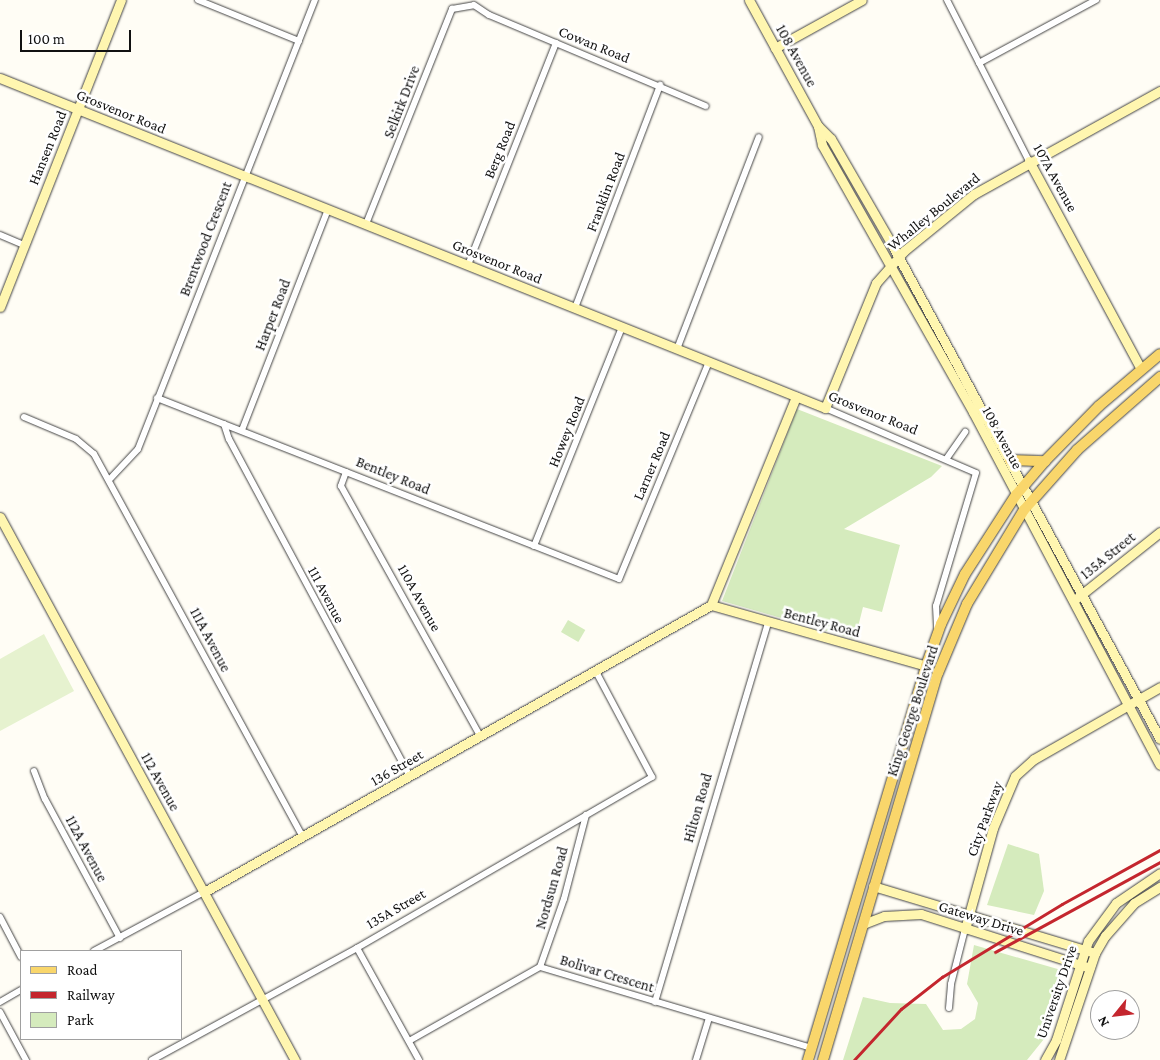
<!DOCTYPE html>
<html>
<head>
<meta charset="utf-8">
<style>
	body { margin:0 }
	#map { position:relative; width:1160px; height:1060px; overflow:hidden; background:#fffdf5; font-family:"Crimson Pro",serif }
	div>[style] { position:absolute }
	[style*='--x'] { left:calc(var(--x)*1px); top:calc(var(--y)*1px); width:calc(var(--w)*1px); rotate:calc(var(--a)*1deg) }
	.green>* { inset:0; background:#d5ebbd; transform-origin:0 0 }
	.pitch>* { inset:0; background:#e6f2cf }
	.roads { filter:drop-shadow(0 0 1px #444) drop-shadow(0 0 1px #444) }
	.street>* { height:6px; margin:-3px; padding:0 3px; transform-origin:3px; border-radius:3px; background:#fff }
	.secondary>* { height:9px; margin:-4.5px; padding:0 4.5px; transform-origin:4.5px; border-radius:4.5px; background:#fff6b0 }
	.primary>* { height:10px; margin:-5px; padding:0 5px; transform-origin:5px; border-radius:5px; background:#f9d66b }
	.rail>* { height:2.5px; margin:-1.25px; padding:0 1.25px; transform-origin:1.25px; border-radius:1.25px; background:#c4262e }
	span { translate:-50% -50%; white-space:nowrap; text-align:center; line-height:1.15; -webkit-text-stroke:5px #fff; paint-order:stroke }
	.street-label { font-size:15px; color:#111 }
	.legend { position:absolute; left:20px; top:950px; width:162px; height:90px; box-sizing:border-box; background:#fff; border:1px solid #a0a0a0; margin:0; padding:6px 9px; list-style:none; font-size:15px; color:#111 }
	.legend li { display:flex; align-items:center; gap:10px; height:25px }
	.legend b { width:25px; border:1px solid #a0a0a0 }
	.north { position:absolute; left:1090px; top:990px; width:50px; height:50px; box-sizing:border-box; background:#fff; border:1px solid #a0a0a0; border-radius:50%; rotate:241deg; font-size:14px; font-weight:700; line-height:20px; text-align:center; color:#111 }
	.north::after { content:''; display:block; margin:auto; width:18px; height:22px; background:#c4262e; clip-path:polygon(50% 0,100% 100%,50% 72%,0 100%) }
	.scale { position:absolute; left:20px; top:30px; width:111px; height:22px; box-sizing:border-box; border:2px solid #111; border-top:0; padding-left:6px; font-size:15px; line-height:18px; white-space:nowrap; color:#111; -webkit-text-stroke:4px #fff; paint-order:stroke }
</style>
</head>
<body>
<div id="map">
	<div class="green">
		<div style="clip-path:polygon(797px 409px,942px 466px,931px 477px,844px 529px,900px 545px,882px 612px,863px 607px,855px 639px,722px 601px)"></div>
		<div style="left:568px;top:620px;width:20px;height:14px;rotate:30deg"></div>
		<div style="clip-path:polygon(1008px 844px,1039px 854px,1044px 891px,1034px 915px,987px 905px)"></div>
		<div style="clip-path:polygon(974px 945px,1061px 970px,1044px 1039px,1027px 1060px,843px 1060px,863px 997px,890px 1003px,926px 1004px,943px 1030px,961px 1029px,975px 1019px,978px 1003px,967px 984px)"></div>
	</div>
	<div class="pitch">
		<div style="clip-path:polygon(44px 634px,74px 691px,0 731px,0 659px)"></div>
	</div>
	<div class="roads">
		<div class="street">
			<div style="--x:198;--y:0;--w:109;--a:22.1"></div>
			<div style="--x:947;--y:0;--w:181;--a:63"></div>
			<div style="--x:474;--y:5;--w:18;--a:34"></div>
			<div style="--x:489;--y:15;--w:235;--a:22.8"></div>
			<div style="--x:979;--y:63;--w:133;--a:-28.3"></div>
			<div style="--x:366;--y:224;--w:232;--a:-68.2"></div>
			<div style="--x:452;--y:9;--w:22;--a:-10"></div>
			<div style="--x:0;--y:235;--w:26;--a:23"></div>
			<div style="--x:468;--y:265;--w:239;--a:-68.4"></div>
			<div style="--x:575;--y:308;--w:239;--a:-69.1"></div>
			<div style="--x:677;--y:349;--w:227;--a:-68.9"></div>
			<div style="--x:157;--y:398;--w:496;--a:21.4"></div>
			<div style="--x:619;--y:579;--w:235;--a:-67.5"></div>
			<div style="--x:825;--y:408;--w:164;--a:23.3"></div>
			<div style="--x:976;--y:473;--w:139;--a:106.7"></div>
			<div style="--x:936;--y:606;--w:22;--a:87"></div>
			<div style="--x:24;--y:417;--w:56;--a:22.9"></div>
			<div style="--x:76;--y:439;--w:23;--a:40"></div>
			<div style="--x:94;--y:454;--w:437;--a:61.4"></div>
			<div style="--x:224;--y:424;--w:16;--a:72"></div>
			<div style="--x:229;--y:439;--w:383;--a:61.8"></div>
			<div style="--x:242;--y:430;--w:237;--a:-68.7"></div>
			<div style="--x:947;--y:458;--w:32;--a:-55"></div>
			<div style="--x:346;--y:472;--w:15;--a:110"></div>
			<div style="--x:341;--y:486;--w:286;--a:60.9"></div>
			<div style="--x:109;--y:480;--w:42;--a:-46.9"></div>
			<div style="--x:138;--y:449;--w:483;--a:-68.5"></div>
			<div style="--x:534;--y:546;--w:236;--a:-68.1"></div>
			<div style="--x:34;--y:771;--w:30;--a:69"></div>
			<div style="--x:45;--y:799;--w:158;--a:61.7"></div>
			<div style="--x:0;--y:917;--w:45;--a:62.3"></div>
			<div style="--x:357;--y:948;--w:128;--a:61"></div>
			<div style="--x:94;--y:951;--w:125;--a:-28.2"></div>
			<div style="--x:540;--y:967;--w:72;--a:-70.6"></div>
			<div style="--x:564;--y:899;--w:87;--a:-75.3"></div>
			<div style="--x:0;--y:1002;--w:24;--a:-30"></div>
			<div style="--x:655;--y:1002;--w:396;--a:-73.4"></div>
			<div style="--x:949;--y:1008;--w:24;--a:-85"></div>
			<div style="--x:951;--y:984;--w:57;--a:-75.7"></div>
			<div style="--x:0;--y:1012;--w:55;--a:61.6"></div>
			<div style="--x:409;--y:1041;--w:150;--a:-29.5"></div>
			<div style="--x:540;--y:967;--w:283;--a:16.6"></div>
			<div style="--x:152;--y:1060;--w:234;--a:-28.6"></div>
			<div style="--x:357;--y:948;--w:341;--a:-30.1"></div>
			<div style="--x:652;--y:777;--w:121;--a:-118"></div>
			<div style="--x:696;--y:1060;--w:44;--a:-72.8"></div>
		</div>
		<div class="secondary">
			<div style="--x:749;--y:0;--w:144;--a:61.3"></div>
			<div style="--x:818;--y:126;--w:18;--a:45"></div>
			<div style="--x:831;--y:139;--w:120;--a:60"></div>
			<div style="--x:891;--y:243;--w:564;--a:61.53"></div>
			<div style="--x:775;--y:48;--w:99;--a:-28.9"></div>
			<div style="--x:0;--y:78;--w:889;--a:21.8"></div>
			<div style="--x:825;--y:408;--w:135;--a:-67.8"></div>
			<div style="--x:876;--y:283;--w:43;--a:-48.8"></div>
			<div style="--x:904;--y:251;--w:90;--a:-39.2"></div>
			<div style="--x:974;--y:194;--w:213;--a:-29"></div>
			<div style="--x:818;--y:126;--w:19;--a:78"></div>
			<div style="--x:822;--y:145;--w:307;--a:60.5"></div>
			<div style="--x:973;--y:412;--w:399;--a:62.1"></div>
			<div style="--x:1029;--y:161;--w:236;--a:61.7"></div>
			<div style="--x:0;--y:307;--w:330;--a:-68.5"></div>
			<div style="--x:0;--y:517;--w:618;--a:61.49"></div>
			<div style="--x:1077;--y:598;--w:106;--a:-38.5"></div>
			<div style="--x:711;--y:605;--w:225;--a:-67.8"></div>
			<div style="--x:711;--y:605;--w:223;--a:15.8"></div>
			<div style="--x:873;--y:886;--w:232;--a:16.8"></div>
			<div style="--x:204;--y:892;--w:583;--a:-29.51"></div>
			<div style="--x:863;--y:924;--w:22;--a:-21"></div>
			<div style="--x:884;--y:916;--w:37;--a:-3"></div>
			<div style="--x:921;--y:914;--w:177;--a:17.7"></div>
			<div style="--x:965;--y:929;--w:105;--a:-74.5"></div>
			<div style="--x:993;--y:828;--w:56;--a:-67.1"></div>
			<div style="--x:1015;--y:776;--w:25;--a:-42"></div>
			<div style="--x:1034;--y:759;--w:145;--a:-29.7"></div>
			<div style="--x:1045;--y:1060;--w:23;--a:-61"></div>
			<div style="--x:1056;--y:1040;--w:104;--a:-72.1"></div>
			<div style="--x:1088;--y:941;--w:47;--a:-53.6"></div>
			<div style="--x:1116;--y:903;--w:53;--a:-34.3"></div>
			<div style="--x:1059;--y:1060;--w:113;--a:-71.4"></div>
			<div style="--x:1095;--y:953;--w:20;--a:-60"></div>
			<div style="--x:1105;--y:936;--w:44;--a:-48.7"></div>
			<div style="--x:1134;--y:903;--w:31;--a:-32"></div>
		</div>
		<div class="primary">
			<div style="--x:1010;--y:460;--w:35;--a:2"></div>
			<div style="--x:808;--y:1060;--w:411;--a:-73.3"></div>
			<div style="--x:926;--y:666;--w:45;--a:-70.3"></div>
			<div style="--x:941;--y:624;--w:55;--a:-64.4"></div>
			<div style="--x:965;--y:574;--w:94;--a:-57.2"></div>
			<div style="--x:1016;--y:495;--w:45;--a:-49.5"></div>
			<div style="--x:1045;--y:461;--w:77;--a:-45.5"></div>
			<div style="--x:1099;--y:406;--w:80;--a:-40.4"></div>
			<div style="--x:823;--y:1060;--w:404;--a:-73.5"></div>
			<div style="--x:938;--y:673;--w:75;--a:-67.2"></div>
			<div style="--x:967;--y:604;--w:110;--a:-58.8"></div>
			<div style="--x:1024;--y:510;--w:80;--a:-48.5"></div>
			<div style="--x:1077;--y:450;--w:111;--a:-41.3"></div>
		</div>
	</div>
	<div class="rail">
		<div style="--x:995;--y:952;--w:188;--a:-28.6"></div>
		<div style="--x:854;--y:1060;--w:69;--a:-47.3"></div>
		<div style="--x:901;--y:1009;--w:52;--a:-38"></div>
		<div style="--x:942;--y:977;--w:140;--a:-31.3"></div>
		<div style="--x:1062;--y:904;--w:112;--a:-28.9"></div>
	</div>
	<div class="street-label">
		<span style="left:594px;top:45px;rotate:22deg">Cowan Road</span>
		<span style="left:796px;top:56px;rotate:61deg">108 Avenue</span>
		<span style="left:402px;top:102px;rotate:-69deg">Selkirk Drive</span>
		<span style="left:121px;top:112px;rotate:22deg">Grosvenor Road</span>
		<span style="left:48px;top:148px;rotate:-68deg">Hansen Road</span>
		<span style="left:500px;top:150px;rotate:-68deg">Berg Road</span>
		<span style="left:1055px;top:178px;rotate:61deg">107A Avenue</span>
		<span style="left:606px;top:192px;rotate:-69deg">Franklin Road</span>
		<span style="left:934px;top:212px;rotate:-39deg">Whalley Boulevard</span>
		<span style="left:206px;top:239px;rotate:-69deg">Brentwood Crescent</span>
		<span style="left:497px;top:262px;rotate:22deg">Grosvenor Road</span>
		<span style="left:273px;top:315px;rotate:-69deg">Harper Road</span>
		<span style="left:873px;top:413px;rotate:22deg">Grosvenor Road</span>
		<span style="left:567px;top:432px;rotate:-68deg">Howey Road</span>
		<span style="left:1002px;top:438px;rotate:62deg">108 Avenue</span>
		<span style="left:652px;top:466px;rotate:-67deg">Larner Road</span>
		<span style="left:393px;top:476px;rotate:22deg">Bentley Road</span>
		<span style="left:1108px;top:556px;rotate:-39deg">135A Street</span>
		<span style="left:326px;top:595px;rotate:62deg">111 Avenue</span>
		<span style="left:419px;top:598px;rotate:61deg">110A Avenue</span>
		<span style="left:822px;top:623px;rotate:15deg">Bentley Road</span>
		<span style="left:210px;top:640px;rotate:62deg">111A Avenue</span>
		<span style="left:913px;top:711px;rotate:-72deg">King George Boulevard</span>
		<span style="left:397px;top:768px;rotate:-30deg">136 Street</span>
		<span style="left:160px;top:782px;rotate:61deg">112 Avenue</span>
		<span style="left:698px;top:808px;rotate:-74deg">Hilton Road</span>
		<span style="left:985px;top:819px;rotate:-70deg">City Parkway</span>
		<span style="left:86px;top:849px;rotate:62deg">112A Avenue</span>
		<span style="left:552px;top:888px;rotate:-74deg">Nordsun Road</span>
		<span style="left:396px;top:909px;rotate:-30deg">135A Street</span>
		<span style="left:981px;top:919px;rotate:17deg">Gateway Drive</span>
		<span style="left:607px;top:974px;rotate:17deg">Bolivar Crescent</span>
		<span style="left:1057px;top:992px;rotate:-71deg">University Drive</span>
	</div>
	<ul class="legend">
	<li><b style="height:6px;background:#f9d66b"></b>Road</li>
	<li><b style="height:6px;background:#c4262e"></b>Railway</li>
	<li><b style="height:14px;background:#d5ebbd"></b>Park</li>
	</ul>
	<div class="north">N</div>
	<div class="scale">100 m</div>
</div>
</body>
</html>
